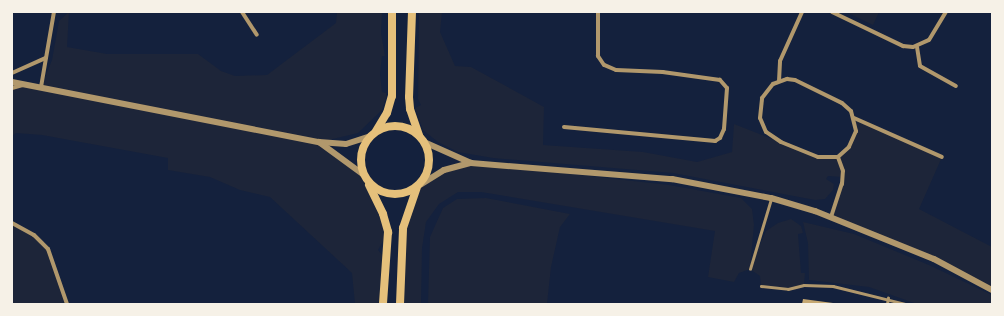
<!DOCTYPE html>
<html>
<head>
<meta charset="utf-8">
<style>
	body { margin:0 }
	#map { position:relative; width:1004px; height:316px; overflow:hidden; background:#14213d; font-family:"Source Sans 3",sans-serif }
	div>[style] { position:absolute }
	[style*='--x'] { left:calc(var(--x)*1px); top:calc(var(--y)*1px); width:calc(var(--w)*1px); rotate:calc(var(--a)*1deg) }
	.green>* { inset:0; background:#1d2539 }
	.building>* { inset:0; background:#c6a872 }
	.service>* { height:2.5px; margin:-1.25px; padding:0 1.25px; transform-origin:1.25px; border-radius:1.25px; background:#b1986c }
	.minor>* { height:4px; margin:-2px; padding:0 2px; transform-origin:2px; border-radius:2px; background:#b1986c }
	.tertiary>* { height:6px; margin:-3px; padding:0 3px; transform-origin:3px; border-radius:3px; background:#b1986c }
	.primary>* { height:8px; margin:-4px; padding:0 4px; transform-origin:4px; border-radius:4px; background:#e5c07b }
	.primary>.ring { margin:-4px; padding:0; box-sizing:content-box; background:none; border:8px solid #e5c07b; border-radius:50% }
	span { translate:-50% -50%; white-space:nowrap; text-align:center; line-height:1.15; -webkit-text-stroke:3px #f6f1e7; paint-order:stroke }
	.frame { position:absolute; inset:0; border:13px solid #f6f1e7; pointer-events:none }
</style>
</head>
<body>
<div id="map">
	<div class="green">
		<div style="clip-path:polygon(69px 12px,67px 47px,107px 54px,198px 54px,221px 71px,235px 76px,267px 75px,336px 23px,337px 12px,382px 12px,381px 33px,385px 56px,382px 56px,380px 74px,382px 92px,386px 93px,386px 98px,382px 110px,358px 133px,320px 142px,364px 175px,383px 214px,388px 232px,378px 250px,388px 262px,383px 304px,355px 304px,352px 273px,270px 197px,240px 190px,210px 177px,168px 170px,168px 158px,42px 135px,16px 133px,12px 136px,12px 88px,25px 85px,41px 87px,52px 60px,59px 21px)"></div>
		<div style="clip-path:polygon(419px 12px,442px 12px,440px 32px,455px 66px,471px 67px,544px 107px,543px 145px,643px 152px,697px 162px,732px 152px,734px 124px,818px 157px,832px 158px,844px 153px,856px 131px,854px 118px,942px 157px,919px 209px,992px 247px,992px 290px,934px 259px,831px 217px,843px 177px,828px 176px,826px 179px,834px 184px,833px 190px,825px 199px,815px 200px,673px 173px,493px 158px,458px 152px,438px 142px,423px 130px,415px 108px,421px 105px,418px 99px)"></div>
		<div style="clip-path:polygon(846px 12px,879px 12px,873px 25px)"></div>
		<div style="clip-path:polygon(471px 163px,669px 185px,741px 198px,752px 209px,754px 225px,750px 267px,766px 231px,778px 223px,791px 219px,801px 226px,803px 233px,798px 234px,801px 273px,805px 273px,804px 285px,788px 289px,761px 286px,760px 276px,750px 269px,739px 273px,734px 282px,708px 277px,715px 231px,481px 192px,458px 192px,439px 204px,426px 222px,422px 248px,421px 304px,400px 304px,403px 228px,417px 187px,444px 170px)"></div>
		<div style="clip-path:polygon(486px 198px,570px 214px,560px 227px,551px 267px,547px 304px,428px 304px,430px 237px,443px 208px,457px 199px)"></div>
		<div style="clip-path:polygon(803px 222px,854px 234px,929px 265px,992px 295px,992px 304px,917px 304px,869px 287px,809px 280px,808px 243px)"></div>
		<div style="clip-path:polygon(12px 223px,34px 235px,48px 249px,67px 304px,12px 304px)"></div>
	</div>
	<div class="building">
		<div style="clip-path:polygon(803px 299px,833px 303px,833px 304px,802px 304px)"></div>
	</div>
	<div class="service">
		<div style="--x:750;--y:269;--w:73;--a:-73.3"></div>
		<div style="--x:761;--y:286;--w:27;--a:6"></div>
		<div style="--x:788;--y:289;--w:16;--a:-14"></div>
		<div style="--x:804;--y:285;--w:29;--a:2"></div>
		<div style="--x:833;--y:286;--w:75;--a:13.9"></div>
		<div style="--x:887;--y:304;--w:6;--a:-81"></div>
	</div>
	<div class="minor">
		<div style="--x:242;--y:12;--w:27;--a:57"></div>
		<div style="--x:832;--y:12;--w:79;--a:25.6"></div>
		<div style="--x:903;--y:46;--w:10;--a:6"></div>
		<div style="--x:913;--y:47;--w:17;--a:-24"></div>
		<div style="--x:929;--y:40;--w:33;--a:-59"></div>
		<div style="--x:917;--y:47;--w:19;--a:81"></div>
		<div style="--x:920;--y:66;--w:41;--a:29.1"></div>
		<div style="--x:12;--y:73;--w:37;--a:-24"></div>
		<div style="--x:787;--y:79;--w:8;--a:7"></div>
		<div style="--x:795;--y:80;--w:52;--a:26.1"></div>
		<div style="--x:842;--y:103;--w:12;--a:42"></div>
		<div style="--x:851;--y:111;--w:21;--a:76"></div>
		<div style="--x:856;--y:131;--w:17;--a:114"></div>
		<div style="--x:849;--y:147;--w:15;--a:138"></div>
		<div style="--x:838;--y:157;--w:20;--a:180"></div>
		<div style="--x:818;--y:157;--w:40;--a:-158"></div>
		<div style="--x:781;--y:142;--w:18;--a:-146"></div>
		<div style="--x:766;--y:132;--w:15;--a:-113"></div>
		<div style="--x:760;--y:118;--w:20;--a:-84"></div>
		<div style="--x:762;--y:98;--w:18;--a:-52"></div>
		<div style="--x:773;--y:84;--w:15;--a:-20"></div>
		<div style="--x:779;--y:81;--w:20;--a:-87"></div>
		<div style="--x:780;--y:61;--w:54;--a:-65.8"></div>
		<div style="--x:41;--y:87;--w:76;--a:-80.2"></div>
		<div style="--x:12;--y:88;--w:11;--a:-15"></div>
		<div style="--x:854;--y:118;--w:96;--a:23.9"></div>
		<div style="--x:564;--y:127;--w:152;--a:5.3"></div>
		<div style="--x:715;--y:141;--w:6;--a:-31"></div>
		<div style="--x:720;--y:138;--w:10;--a:-66"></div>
		<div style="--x:724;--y:129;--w:41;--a:-85.8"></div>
		<div style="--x:727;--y:88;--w:11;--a:-131"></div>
		<div style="--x:720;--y:80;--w:58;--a:-172"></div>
		<div style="--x:663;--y:72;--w:47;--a:-177.6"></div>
		<div style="--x:616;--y:70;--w:13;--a:-157"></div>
		<div style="--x:604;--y:65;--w:11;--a:-124"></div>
		<div style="--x:598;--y:56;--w:44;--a:-90"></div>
		<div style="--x:831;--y:217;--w:35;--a:-72"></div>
		<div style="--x:842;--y:184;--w:13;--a:-86"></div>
		<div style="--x:843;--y:171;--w:15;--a:-110"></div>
		<div style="--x:12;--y:223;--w:25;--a:29"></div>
		<div style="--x:34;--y:235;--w:20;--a:45"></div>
		<div style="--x:48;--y:249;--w:58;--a:70.9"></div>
	</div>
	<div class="tertiary">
		<div style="--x:12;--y:82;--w:313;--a:11.1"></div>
		<div style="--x:319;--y:142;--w:27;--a:4"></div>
		<div style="--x:346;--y:144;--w:25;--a:-18"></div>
		<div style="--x:319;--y:142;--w:56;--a:36.3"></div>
		<div style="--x:424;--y:142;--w:51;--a:24.1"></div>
		<div style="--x:420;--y:185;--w:28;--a:-32"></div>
		<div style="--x:444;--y:170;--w:28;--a:-15"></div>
		<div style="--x:471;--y:163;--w:202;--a:4.6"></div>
		<div style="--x:672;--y:179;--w:101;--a:10.9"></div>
		<div style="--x:771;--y:198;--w:46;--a:16.5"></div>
		<div style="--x:815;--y:211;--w:128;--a:22"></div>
		<div style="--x:934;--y:259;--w:66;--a:28.1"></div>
	</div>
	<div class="primary">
		<div style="--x:412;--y:12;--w:85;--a:92"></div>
		<div style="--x:409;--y:97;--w:12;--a:85"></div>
		<div style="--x:410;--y:109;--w:28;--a:71"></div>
		<div class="ring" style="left:361px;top:126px;width:60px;height:60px"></div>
		<div style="--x:376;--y:131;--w:21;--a:-59"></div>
		<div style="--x:387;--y:113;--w:18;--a:-74"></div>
		<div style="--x:392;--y:96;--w:84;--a:-90"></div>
		<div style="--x:369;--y:185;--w:32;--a:64"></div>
		<div style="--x:383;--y:214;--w:19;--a:74"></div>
		<div style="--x:388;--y:232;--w:72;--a:94"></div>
		<div style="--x:400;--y:304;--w:76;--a:-87.7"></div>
		<div style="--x:403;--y:228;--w:43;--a:-71.1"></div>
	</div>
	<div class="frame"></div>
</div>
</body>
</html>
